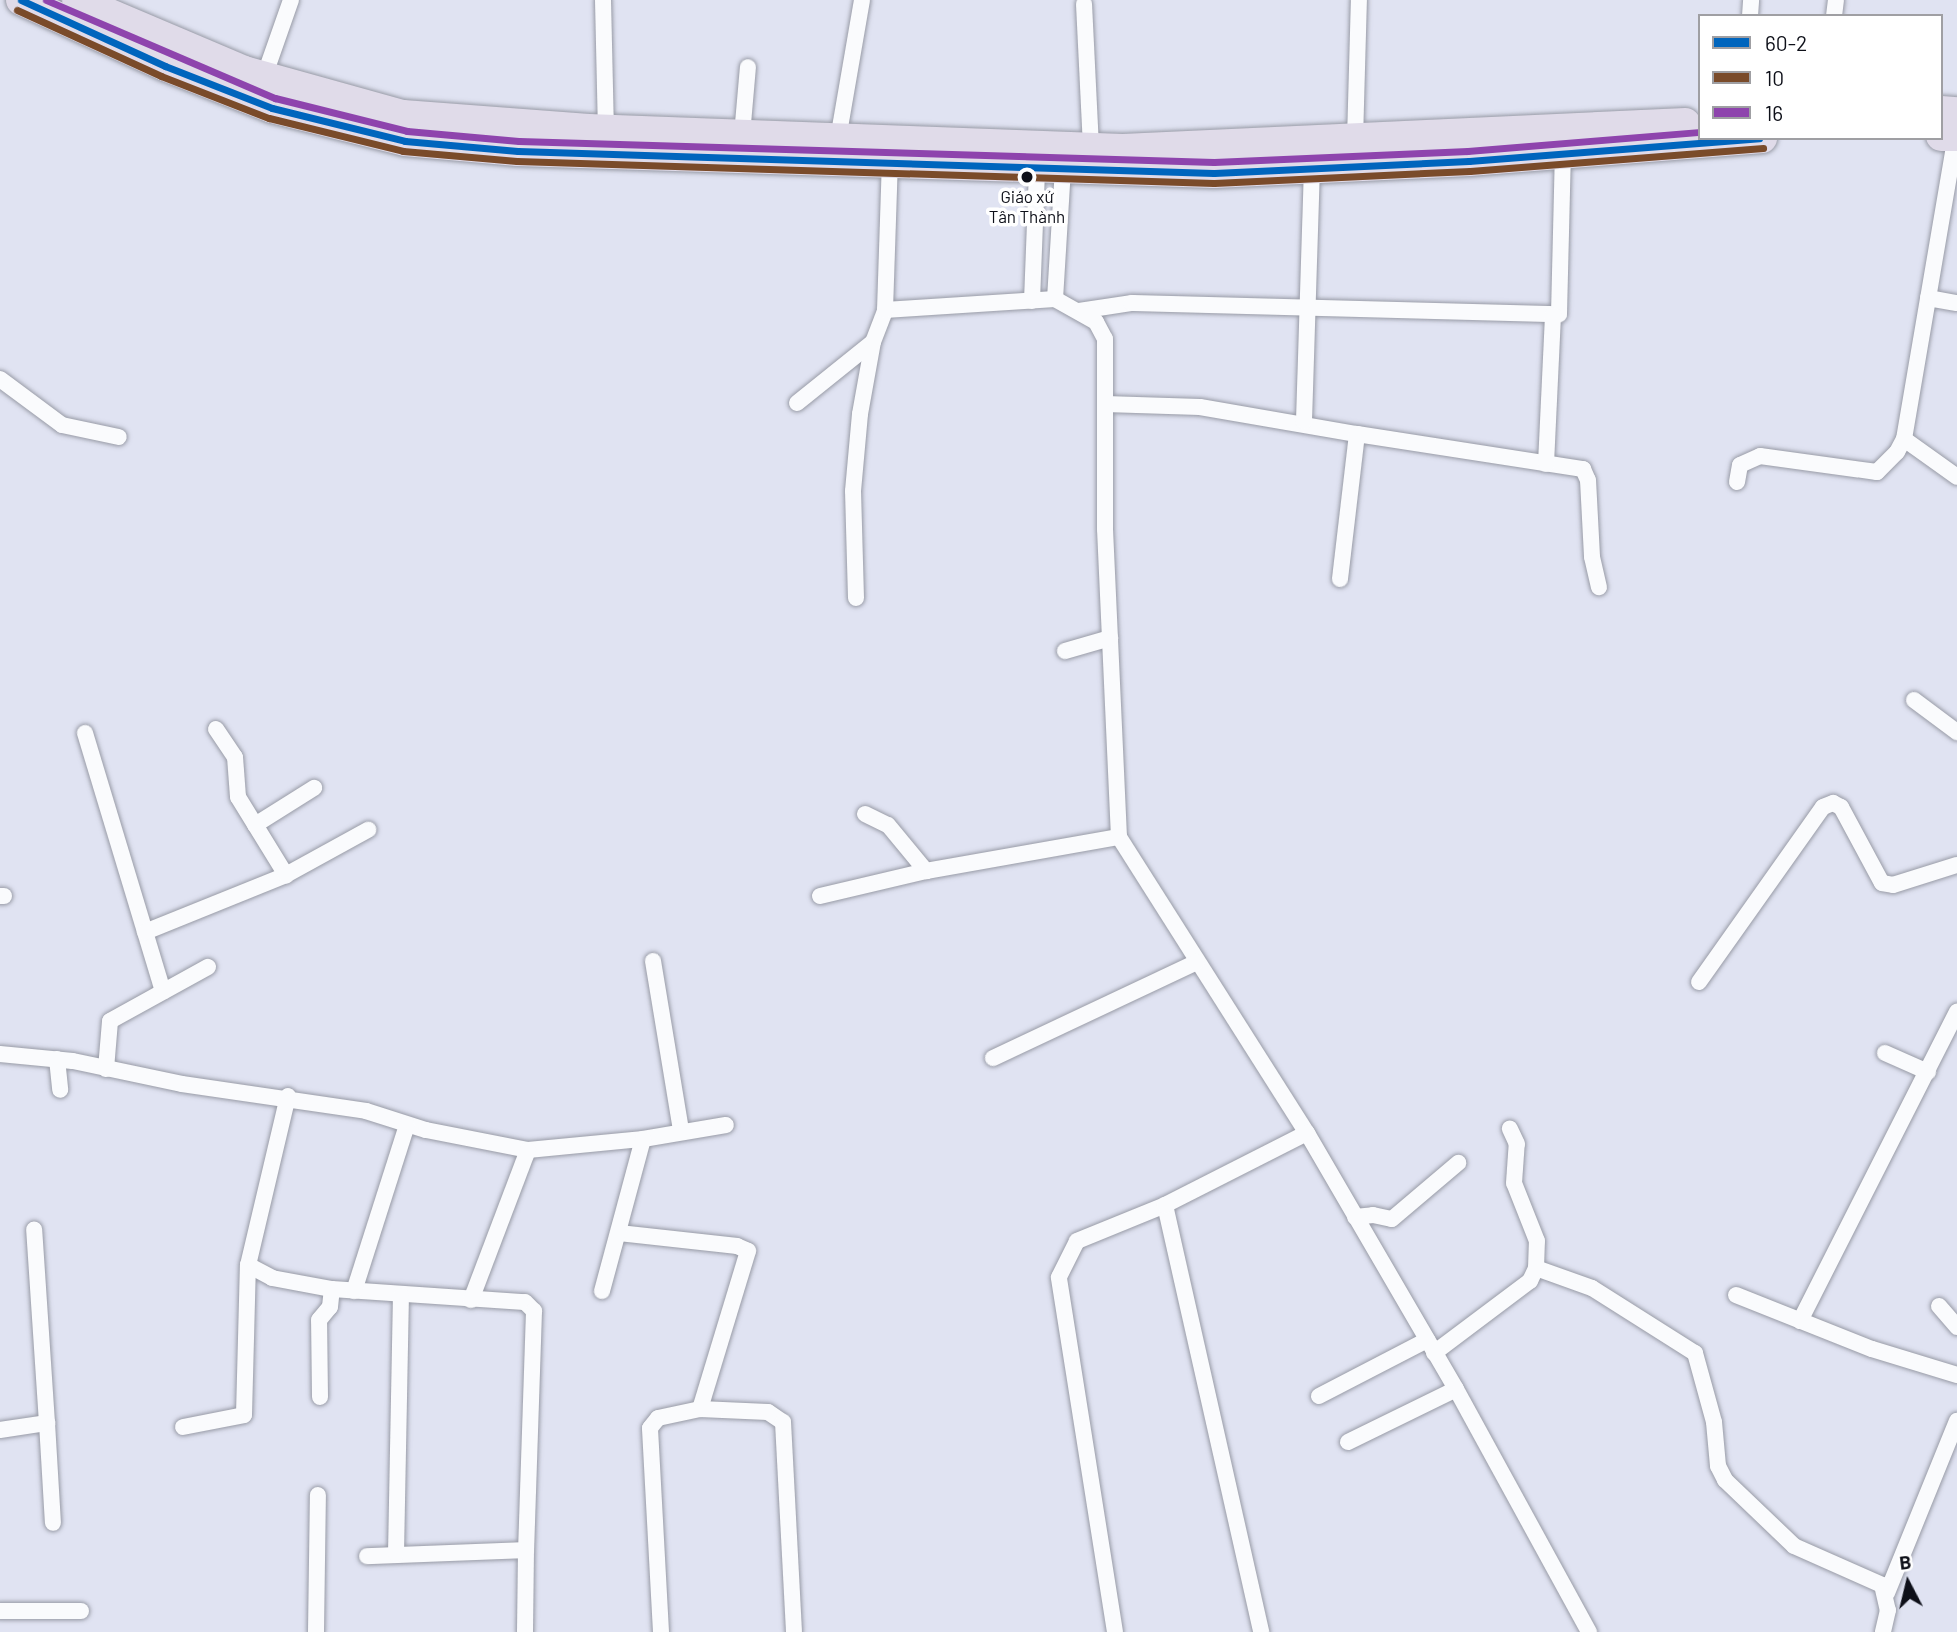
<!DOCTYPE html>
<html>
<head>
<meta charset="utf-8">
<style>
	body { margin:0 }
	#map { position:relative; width:1957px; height:1632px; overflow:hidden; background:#e0e3f2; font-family:Barlow,sans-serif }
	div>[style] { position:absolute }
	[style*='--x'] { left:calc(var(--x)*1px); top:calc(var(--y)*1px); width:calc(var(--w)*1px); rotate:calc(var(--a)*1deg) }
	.roads { filter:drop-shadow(0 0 2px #989ba6) drop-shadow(0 0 2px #989ba6) }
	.street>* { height:16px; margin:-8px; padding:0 8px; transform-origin:8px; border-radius:8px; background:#fafbfd }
	.highway>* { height:30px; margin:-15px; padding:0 15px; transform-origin:15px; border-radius:15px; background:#e0dbe9 }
	.bus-1>* { height:7px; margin:-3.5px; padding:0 3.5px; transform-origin:3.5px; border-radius:3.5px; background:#0065bd }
	.bus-2>* { height:7px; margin:-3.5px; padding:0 3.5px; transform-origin:3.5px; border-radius:3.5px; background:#7a4b2a }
	.bus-3>* { height:7px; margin:-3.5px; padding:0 3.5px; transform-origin:3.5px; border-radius:3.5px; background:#8e44ad }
	.dots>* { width:19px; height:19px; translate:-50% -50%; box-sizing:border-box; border:4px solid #fff; border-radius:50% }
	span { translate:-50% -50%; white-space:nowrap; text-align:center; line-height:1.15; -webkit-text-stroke:7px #fff; paint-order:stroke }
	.bus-label { font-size:17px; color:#0e1019 }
	.legend { position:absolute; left:1698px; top:14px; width:245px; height:126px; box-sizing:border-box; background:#fff; border:2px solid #9f9fa3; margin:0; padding:9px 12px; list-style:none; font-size:21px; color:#0e1019 }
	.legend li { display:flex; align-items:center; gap:14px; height:35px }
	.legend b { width:35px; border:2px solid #9f9fa3 }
	.north { position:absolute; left:1873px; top:1548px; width:70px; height:70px; -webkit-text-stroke:5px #fff; paint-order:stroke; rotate:353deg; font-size:19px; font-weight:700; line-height:28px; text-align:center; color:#0e1019 }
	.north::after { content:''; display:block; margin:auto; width:24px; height:32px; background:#0e1019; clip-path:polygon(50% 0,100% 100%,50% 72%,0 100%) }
</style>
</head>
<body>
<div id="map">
	<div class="roads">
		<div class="street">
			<div style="--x:603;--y:0;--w:130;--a:88.7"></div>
			<div style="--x:1084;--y:4;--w:144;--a:87.2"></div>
			<div style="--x:1750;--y:16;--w:16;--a:-86"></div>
			<div style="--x:1834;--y:16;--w:16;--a:-83"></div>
			<div style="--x:264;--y:77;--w:82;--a:-70.7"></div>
			<div style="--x:742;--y:135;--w:68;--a:-85"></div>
			<div style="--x:838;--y:139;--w:141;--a:-80.2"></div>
			<div style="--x:1355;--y:140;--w:140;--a:-88.4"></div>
			<div style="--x:1928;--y:298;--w:29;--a:10"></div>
			<div style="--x:1055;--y:299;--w:47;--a:29.3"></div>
			<div style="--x:1096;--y:322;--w:19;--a:62"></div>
			<div style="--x:1105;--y:339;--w:190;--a:90"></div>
			<div style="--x:1105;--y:529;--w:308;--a:87.4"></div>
			<div style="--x:1119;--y:837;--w:351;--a:57.6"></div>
			<div style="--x:1307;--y:1133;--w:296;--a:59.8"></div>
			<div style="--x:1456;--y:1389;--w:277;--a:61.3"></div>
			<div style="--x:1032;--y:301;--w:132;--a:-87.8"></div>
			<div style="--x:885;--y:310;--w:170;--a:-3.7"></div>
			<div style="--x:1055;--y:299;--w:129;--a:-86.5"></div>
			<div style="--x:1079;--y:311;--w:54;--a:-8.6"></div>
			<div style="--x:1132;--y:303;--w:427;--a:1.5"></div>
			<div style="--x:1559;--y:314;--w:161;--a:-88.6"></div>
			<div style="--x:0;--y:379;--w:77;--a:36.6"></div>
			<div style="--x:62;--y:425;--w:58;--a:11.9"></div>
			<div style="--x:797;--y:403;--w:97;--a:-38.8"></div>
			<div style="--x:873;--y:342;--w:34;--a:-69"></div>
			<div style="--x:885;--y:310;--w:148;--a:-88.1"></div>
			<div style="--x:1105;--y:404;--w:95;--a:1.8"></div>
			<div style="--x:1200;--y:407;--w:159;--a:9.8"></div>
			<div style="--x:1357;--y:434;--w:146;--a:96.7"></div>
			<div style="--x:1304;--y:421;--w:254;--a:-88.2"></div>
			<div style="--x:1357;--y:434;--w:229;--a:8.8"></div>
			<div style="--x:1583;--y:469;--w:12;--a:66"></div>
			<div style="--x:1588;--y:480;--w:77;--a:87"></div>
			<div style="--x:1592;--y:557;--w:31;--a:77"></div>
			<div style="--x:1904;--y:439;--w:65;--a:35.6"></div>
			<div style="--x:1546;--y:464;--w:149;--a:-87.3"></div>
			<div style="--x:1737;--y:482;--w:17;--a:-80"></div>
			<div style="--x:1740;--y:465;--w:22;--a:-24"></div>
			<div style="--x:1760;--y:456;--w:118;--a:7.8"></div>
			<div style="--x:1877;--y:472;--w:28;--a:-45"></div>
			<div style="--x:1897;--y:452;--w:15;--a:-62"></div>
			<div style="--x:1904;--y:439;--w:307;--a:-80.3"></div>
			<div style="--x:856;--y:598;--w:107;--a:-91.6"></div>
			<div style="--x:853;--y:491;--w:77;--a:-84.8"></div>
			<div style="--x:860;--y:414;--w:73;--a:-79.8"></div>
			<div style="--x:1065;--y:651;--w:47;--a:-16.1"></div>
			<div style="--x:1914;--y:700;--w:54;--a:36.7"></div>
			<div style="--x:216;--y:729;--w:34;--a:56"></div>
			<div style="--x:235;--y:757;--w:40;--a:85.7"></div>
			<div style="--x:238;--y:797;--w:92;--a:58.4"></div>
			<div style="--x:85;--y:733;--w:270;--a:73.2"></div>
			<div style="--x:865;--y:814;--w:25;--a:26"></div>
			<div style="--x:888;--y:825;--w:60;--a:50.4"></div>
			<div style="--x:926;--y:871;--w:196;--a:-10"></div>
			<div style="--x:255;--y:825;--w:70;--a:-32.1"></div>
			<div style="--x:0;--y:896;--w:4;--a:0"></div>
			<div style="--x:820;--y:896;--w:109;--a:-13.3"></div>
			<div style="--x:145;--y:932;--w:152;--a:-22"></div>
			<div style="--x:286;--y:875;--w:94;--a:-28.8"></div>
			<div style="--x:653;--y:961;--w:171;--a:80.6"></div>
			<div style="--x:1699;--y:982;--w:214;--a:-54.7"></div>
			<div style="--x:1823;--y:807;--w:11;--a:-22"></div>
			<div style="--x:1833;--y:803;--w:9;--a:27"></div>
			<div style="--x:1841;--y:807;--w:86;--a:61.7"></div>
			<div style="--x:1882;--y:883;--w:11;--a:10"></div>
			<div style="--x:1893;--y:885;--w:67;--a:-17.4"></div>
			<div style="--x:1885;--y:1053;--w:47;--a:23.8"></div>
			<div style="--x:0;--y:1054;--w:73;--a:5.5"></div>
			<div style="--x:73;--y:1061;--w:111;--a:11.9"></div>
			<div style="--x:182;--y:1084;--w:186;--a:8.3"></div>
			<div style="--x:366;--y:1111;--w:63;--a:17.6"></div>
			<div style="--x:426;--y:1130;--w:104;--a:11.1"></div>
			<div style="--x:528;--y:1150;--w:116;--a:-5.5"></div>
			<div style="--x:643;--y:1139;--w:84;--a:-9.6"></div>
			<div style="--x:993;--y:1058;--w:225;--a:-25.2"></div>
			<div style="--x:57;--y:1059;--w:31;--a:84"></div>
			<div style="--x:106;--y:1069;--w:48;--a:-85.2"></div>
			<div style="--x:110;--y:1021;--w:112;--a:-28.9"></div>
			<div style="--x:288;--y:1096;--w:174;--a:103.3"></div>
			<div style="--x:248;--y:1265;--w:27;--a:28"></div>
			<div style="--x:272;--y:1278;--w:61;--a:10.4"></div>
			<div style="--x:332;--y:1289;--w:193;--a:3.9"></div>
			<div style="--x:525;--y:1302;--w:13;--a:45"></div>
			<div style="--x:534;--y:1311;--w:239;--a:91.9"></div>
			<div style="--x:526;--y:1550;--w:159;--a:177.8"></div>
			<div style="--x:1165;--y:1205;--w:438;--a:77.3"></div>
			<div style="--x:1355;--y:1217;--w:18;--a:-6"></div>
			<div style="--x:1373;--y:1215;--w:19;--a:12"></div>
			<div style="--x:1392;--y:1219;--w:87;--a:-40.3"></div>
			<div style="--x:619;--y:1233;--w:119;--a:6.3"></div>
			<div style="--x:737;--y:1246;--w:12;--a:24"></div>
			<div style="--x:748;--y:1251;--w:165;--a:106.9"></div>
			<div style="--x:1536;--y:1268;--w:59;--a:19.7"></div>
			<div style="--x:1592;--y:1288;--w:122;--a:32.3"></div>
			<div style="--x:1695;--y:1353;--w:72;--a:74.6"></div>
			<div style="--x:1714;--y:1422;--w:44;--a:84.8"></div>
			<div style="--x:1718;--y:1466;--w:16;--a:63"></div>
			<div style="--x:1725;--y:1480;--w:95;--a:43.7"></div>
			<div style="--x:1794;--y:1546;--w:96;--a:23.9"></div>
			<div style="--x:1882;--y:1585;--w:26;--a:77"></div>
			<div style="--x:1888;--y:1610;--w:23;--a:103"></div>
			<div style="--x:354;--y:1291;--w:174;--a:-72.3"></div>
			<div style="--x:602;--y:1291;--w:157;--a:-74.9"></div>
			<div style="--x:1736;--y:1295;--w:146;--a:21.7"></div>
			<div style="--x:1872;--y:1349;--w:89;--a:17"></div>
			<div style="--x:471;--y:1300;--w:160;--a:-69.2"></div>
			<div style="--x:1939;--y:1306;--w:28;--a:49"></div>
			<div style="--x:1800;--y:1321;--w:347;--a:-63.1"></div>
			<div style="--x:1434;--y:1353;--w:120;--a:-36.9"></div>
			<div style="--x:1530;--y:1281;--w:14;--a:-65"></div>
			<div style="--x:1536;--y:1268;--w:27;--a:-88"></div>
			<div style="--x:1537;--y:1241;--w:62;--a:-111.6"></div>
			<div style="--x:1514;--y:1183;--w:39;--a:-86"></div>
			<div style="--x:1517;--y:1144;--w:17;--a:-115"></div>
			<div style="--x:1319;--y:1396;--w:122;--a:-27.4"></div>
			<div style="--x:320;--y:1397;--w:77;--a:-90.7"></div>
			<div style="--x:319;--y:1320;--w:17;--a:-50"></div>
			<div style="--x:330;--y:1307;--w:18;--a:-84"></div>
			<div style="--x:47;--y:1423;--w:100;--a:86.6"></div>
			<div style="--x:183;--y:1427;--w:62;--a:-11.1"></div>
			<div style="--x:244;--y:1415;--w:150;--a:-88.5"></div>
			<div style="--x:0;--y:1430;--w:48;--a:-8.5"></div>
			<div style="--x:47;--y:1423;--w:194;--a:-93.8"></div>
			<div style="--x:1348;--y:1442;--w:120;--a:-26.1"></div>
			<div style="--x:396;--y:1554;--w:258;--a:-88.9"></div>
			<div style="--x:1887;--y:1593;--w:186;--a:-67.9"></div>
			<div style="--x:0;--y:1611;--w:81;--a:0"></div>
			<div style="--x:316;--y:1632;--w:137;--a:-89.2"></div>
			<div style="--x:525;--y:1632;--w:82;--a:-89.3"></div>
			<div style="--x:661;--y:1632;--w:204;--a:-93.1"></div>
			<div style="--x:650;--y:1428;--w:13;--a:-51"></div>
			<div style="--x:658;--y:1418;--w:43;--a:-12.1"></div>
			<div style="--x:700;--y:1409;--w:68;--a:2.5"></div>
			<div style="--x:768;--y:1412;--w:18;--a:34"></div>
			<div style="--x:783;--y:1422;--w:210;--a:87"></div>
			<div style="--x:1115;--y:1632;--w:359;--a:-99"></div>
			<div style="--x:1059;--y:1277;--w:40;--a:-63.4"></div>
			<div style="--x:1077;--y:1241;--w:95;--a:-22.2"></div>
			<div style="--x:1165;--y:1205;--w:159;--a:-26.9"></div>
		</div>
		<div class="highway">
			<div style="--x:21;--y:0;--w:158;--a:24.6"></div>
			<div style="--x:165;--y:66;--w:115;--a:21.4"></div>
			<div style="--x:272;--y:108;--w:137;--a:13.9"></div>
			<div style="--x:405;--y:141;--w:113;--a:5.1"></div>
			<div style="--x:518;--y:151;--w:696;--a:1.81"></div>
			<div style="--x:1214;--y:173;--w:255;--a:-2.7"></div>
			<div style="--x:1469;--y:161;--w:294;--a:-4.5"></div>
			<div style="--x:77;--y:0;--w:181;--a:23"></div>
			<div style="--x:244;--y:71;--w:165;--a:15.5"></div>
			<div style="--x:403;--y:115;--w:186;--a:4.3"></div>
			<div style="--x:588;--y:129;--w:535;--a:2.14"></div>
			<div style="--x:1123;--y:149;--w:563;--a:-2.65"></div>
			<div style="--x:1941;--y:111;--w:16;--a:4"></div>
			<div style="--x:1941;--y:136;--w:16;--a:0"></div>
		</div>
	</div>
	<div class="bus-1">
		<div style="--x:21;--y:0;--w:158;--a:24.6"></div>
		<div style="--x:165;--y:66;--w:115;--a:21.4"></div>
		<div style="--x:272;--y:108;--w:137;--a:13.9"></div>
		<div style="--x:405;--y:141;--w:113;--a:5.1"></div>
		<div style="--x:518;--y:151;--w:696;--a:1.81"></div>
		<div style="--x:1214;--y:173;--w:255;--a:-2.7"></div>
		<div style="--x:1469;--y:161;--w:291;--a:-4.5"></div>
	</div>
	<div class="bus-2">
		<div style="--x:17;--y:10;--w:158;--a:24.6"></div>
		<div style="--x:161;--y:76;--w:116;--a:21.3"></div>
		<div style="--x:269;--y:118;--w:138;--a:13.8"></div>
		<div style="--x:403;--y:151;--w:114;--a:5"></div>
		<div style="--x:517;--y:161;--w:697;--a:1.81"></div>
		<div style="--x:1214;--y:183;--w:256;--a:-2.7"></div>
		<div style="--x:1470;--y:171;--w:294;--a:-4.5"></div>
	</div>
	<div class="bus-3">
		<div style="--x:46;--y:0;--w:249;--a:23.2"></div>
		<div style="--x:275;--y:98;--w:136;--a:14"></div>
		<div style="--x:407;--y:131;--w:112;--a:5.1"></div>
		<div style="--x:519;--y:141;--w:695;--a:1.73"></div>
		<div style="--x:1214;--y:162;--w:254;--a:-2.5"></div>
		<div style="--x:1468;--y:151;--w:233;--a:-4.7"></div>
	</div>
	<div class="dots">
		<div style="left:1027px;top:177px;background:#0e1019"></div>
	</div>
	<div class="bus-label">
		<span style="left:1027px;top:207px">Giáo xứ<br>Tân Thành</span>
	</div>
	<ul class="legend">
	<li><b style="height:9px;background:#0065bd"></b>60-2</li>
	<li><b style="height:9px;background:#7a4b2a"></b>10</li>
	<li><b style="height:9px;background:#8e44ad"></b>16</li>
	</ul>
	<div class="north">B</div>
</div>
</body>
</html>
